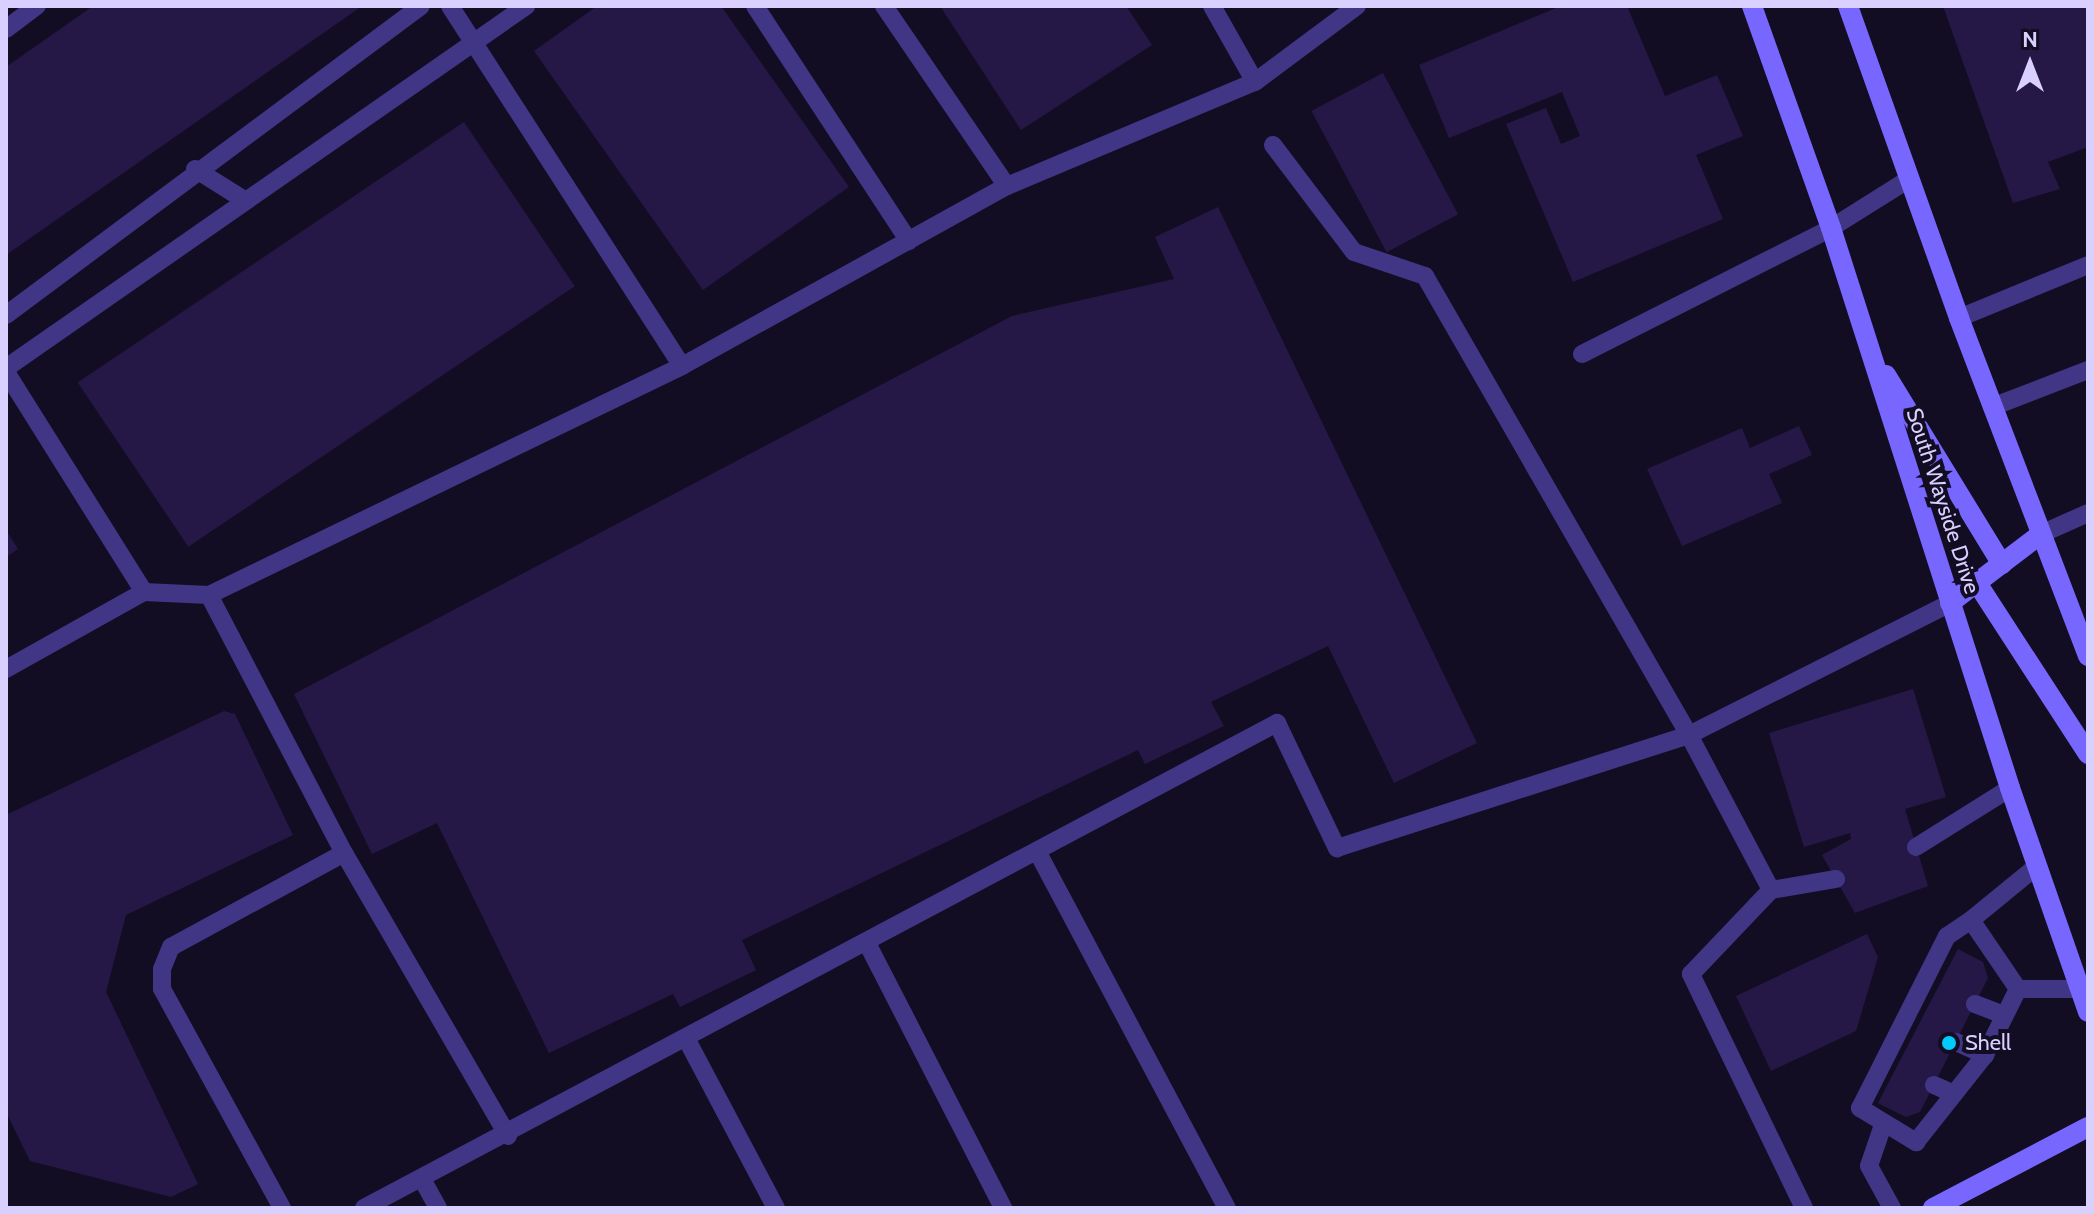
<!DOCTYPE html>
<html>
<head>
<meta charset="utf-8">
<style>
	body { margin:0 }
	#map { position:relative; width:2094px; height:1214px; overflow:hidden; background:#130d24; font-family:Cabin,sans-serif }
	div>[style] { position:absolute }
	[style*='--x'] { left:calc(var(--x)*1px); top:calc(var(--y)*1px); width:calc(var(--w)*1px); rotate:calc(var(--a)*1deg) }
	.building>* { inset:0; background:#251846; transform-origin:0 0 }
	.service>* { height:18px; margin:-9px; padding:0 9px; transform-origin:9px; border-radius:9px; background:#403685 }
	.secondary>* { height:20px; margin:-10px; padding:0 10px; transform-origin:10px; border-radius:10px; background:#7867ff }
	.dots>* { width:22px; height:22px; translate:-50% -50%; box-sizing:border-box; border:4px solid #130d24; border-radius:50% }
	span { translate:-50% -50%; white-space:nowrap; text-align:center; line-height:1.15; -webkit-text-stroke:8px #130d24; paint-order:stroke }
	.street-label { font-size:22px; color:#d9d0ff }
	.poi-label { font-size:22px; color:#d9d0ff }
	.left { translate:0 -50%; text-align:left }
	.frame { position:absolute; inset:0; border:8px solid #d9d0ff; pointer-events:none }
	.north { position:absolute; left:1990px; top:24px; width:80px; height:80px; -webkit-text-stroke:6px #130d24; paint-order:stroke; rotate:0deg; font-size:22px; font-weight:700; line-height:32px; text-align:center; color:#d9d0ff }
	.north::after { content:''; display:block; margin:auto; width:28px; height:36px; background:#d9d0ff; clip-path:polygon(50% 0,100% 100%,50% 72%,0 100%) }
</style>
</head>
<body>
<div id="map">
	<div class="building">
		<div style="clip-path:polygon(93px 6px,362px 6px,6px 255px,6px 67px)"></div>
		<div style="clip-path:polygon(597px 6px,721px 6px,849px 187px,703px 290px,534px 51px)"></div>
		<div style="clip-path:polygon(940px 6px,1126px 6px,1152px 45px,1021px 130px)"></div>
		<div style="clip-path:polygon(1561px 6px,1627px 6px,1665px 96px,1717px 75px,1743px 136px,1696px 155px,1723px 219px,1573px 282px,1506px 124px,1546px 108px,1561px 144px,1580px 136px,1562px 92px,1449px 138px,1419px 65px)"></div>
		<div style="clip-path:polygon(1943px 6px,2088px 6px,2088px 147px,2048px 162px,2060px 189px,2013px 203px)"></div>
		<div style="left:1383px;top:73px;width:160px;height:81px;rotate:62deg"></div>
		<div style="left:464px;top:122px;width:198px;height:466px;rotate:56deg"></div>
		<div style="clip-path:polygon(1218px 207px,1477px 743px,1394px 783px,1328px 646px,1211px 702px,1224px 726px,1145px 764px,1138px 750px,742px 940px,756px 970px,680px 1007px,673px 994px,549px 1053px,437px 823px,372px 854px,294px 694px,1012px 316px,1174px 279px,1155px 237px)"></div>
		<div style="clip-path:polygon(1799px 426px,1812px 455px,1769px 474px,1782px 503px,1682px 546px,1647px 469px,1742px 428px,1750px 448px)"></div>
		<div style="clip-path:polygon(6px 530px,18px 549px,6px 557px)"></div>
		<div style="clip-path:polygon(1913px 689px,1946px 797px,1905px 809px,1928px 886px,1855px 913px,1822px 855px,1851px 839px,1850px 833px,1804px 847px,1769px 733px)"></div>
		<div style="clip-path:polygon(224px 711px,235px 714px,293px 835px,126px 915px,106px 992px,198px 1184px,171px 1197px,30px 1161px,6px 1112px,6px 815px)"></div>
		<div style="clip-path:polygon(1867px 934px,1878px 957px,1856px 1031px,1771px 1071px,1736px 996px)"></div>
		<div style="clip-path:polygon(1958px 949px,1983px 962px,1988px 978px,1920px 1112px,1906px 1117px,1878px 1103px)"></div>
	</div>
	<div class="service">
		<div style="--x:450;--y:6;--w:428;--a:57.2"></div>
		<div style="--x:755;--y:6;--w:281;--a:56.8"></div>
		<div style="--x:884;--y:6;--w:218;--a:55.7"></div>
		<div style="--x:1212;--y:6;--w:87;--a:60.5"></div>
		<div style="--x:6;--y:29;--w:39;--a:-37"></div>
		<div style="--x:1273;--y:145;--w:134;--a:52.9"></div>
		<div style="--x:1354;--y:252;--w:75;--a:18.7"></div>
		<div style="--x:1425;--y:276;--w:530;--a:60.09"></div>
		<div style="--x:1689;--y:735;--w:175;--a:62.1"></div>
		<div style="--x:195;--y:169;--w:60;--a:32.1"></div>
		<div style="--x:6;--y:315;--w:517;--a:-36.67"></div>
		<div style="--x:1959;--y:318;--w:139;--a:-22.3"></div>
		<div style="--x:1582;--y:354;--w:279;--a:-26.8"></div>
		<div style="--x:1831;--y:228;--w:92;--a:-32.1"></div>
		<div style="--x:6;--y:368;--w:634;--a:-34.84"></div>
		<div style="--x:6;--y:372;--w:260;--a:57.9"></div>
		<div style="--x:1992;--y:407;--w:103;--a:-21.1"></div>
		<div style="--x:2041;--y:534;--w:51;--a:-24.1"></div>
		<div style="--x:209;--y:595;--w:291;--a:62.4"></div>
		<div style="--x:344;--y:853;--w:327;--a:59.9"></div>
		<div style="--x:6;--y:669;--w:158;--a:-29.2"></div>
		<div style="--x:144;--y:592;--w:65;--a:2.6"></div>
		<div style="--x:209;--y:595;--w:526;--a:-25.83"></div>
		<div style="--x:682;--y:366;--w:372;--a:-29"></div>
		<div style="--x:1007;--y:186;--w:269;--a:-22.8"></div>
		<div style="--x:1255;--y:82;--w:127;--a:-36.7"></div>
		<div style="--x:1916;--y:847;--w:111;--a:-32.1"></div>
		<div style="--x:1037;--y:851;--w:404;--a:62"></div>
		<div style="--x:1971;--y:920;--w:29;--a:146"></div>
		<div style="--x:1947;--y:936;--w:193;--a:116.8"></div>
		<div style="--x:1860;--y:1108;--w:66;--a:31.3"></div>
		<div style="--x:1916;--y:1142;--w:111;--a:-51.6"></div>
		<div style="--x:1985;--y:1055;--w:74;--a:-63.4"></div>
		<div style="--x:2018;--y:989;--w:83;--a:-124.3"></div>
		<div style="--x:1971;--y:920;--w:85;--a:-39.3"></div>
		<div style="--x:867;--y:943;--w:298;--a:62.8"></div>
		<div style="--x:2018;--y:989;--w:62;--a:0"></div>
		<div style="--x:1975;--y:1004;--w:30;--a:21"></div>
		<div style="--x:687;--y:1040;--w:190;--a:62.1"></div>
		<div style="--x:1956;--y:1042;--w:32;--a:24"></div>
		<div style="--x:1934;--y:1085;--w:22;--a:24"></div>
		<div style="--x:1883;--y:1125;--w:43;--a:108.9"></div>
		<div style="--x:1869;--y:1166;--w:48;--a:61.3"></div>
		<div style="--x:422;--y:1179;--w:33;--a:61"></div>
		<div style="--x:282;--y:1208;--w:250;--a:-118.7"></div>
		<div style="--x:162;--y:989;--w:20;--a:-90"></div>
		<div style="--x:162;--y:969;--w:24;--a:-68"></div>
		<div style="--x:171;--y:947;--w:197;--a:-28.5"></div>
		<div style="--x:364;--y:1208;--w:1034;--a:-27.98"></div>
		<div style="--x:1277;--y:723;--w:139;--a:64.4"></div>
		<div style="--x:1337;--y:848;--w:370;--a:-17.8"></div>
		<div style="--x:1689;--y:735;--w:292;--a:-26.8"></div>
		<div style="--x:1804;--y:1208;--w:260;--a:-115.8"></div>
		<div style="--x:1691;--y:974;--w:116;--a:-46.4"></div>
		<div style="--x:1771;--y:890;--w:66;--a:-9.6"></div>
	</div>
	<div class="secondary">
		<div style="--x:1752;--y:6;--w:236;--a:70.4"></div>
		<div style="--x:1831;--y:228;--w:588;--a:72.27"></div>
		<div style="--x:2010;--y:788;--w:237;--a:70.8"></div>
		<div style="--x:1848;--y:6;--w:331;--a:70.4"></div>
		<div style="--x:1959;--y:318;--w:362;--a:69.1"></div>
		<div style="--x:1886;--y:375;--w:222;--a:58.5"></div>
		<div style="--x:1977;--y:583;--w:204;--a:57"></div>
		<div style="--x:1950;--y:603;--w:114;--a:-37.2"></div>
		<div style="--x:1933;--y:1208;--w:175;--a:-27.6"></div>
	</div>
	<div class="dots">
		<div style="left:1949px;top:1043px;background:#00cbfb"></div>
	</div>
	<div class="street-label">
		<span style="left:1943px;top:501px;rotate:72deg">South Wayside Drive</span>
	</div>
	<div class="poi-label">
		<span class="left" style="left:1965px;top:1043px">Shell</span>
	</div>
	<div class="frame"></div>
	<div class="north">N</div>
</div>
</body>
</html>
